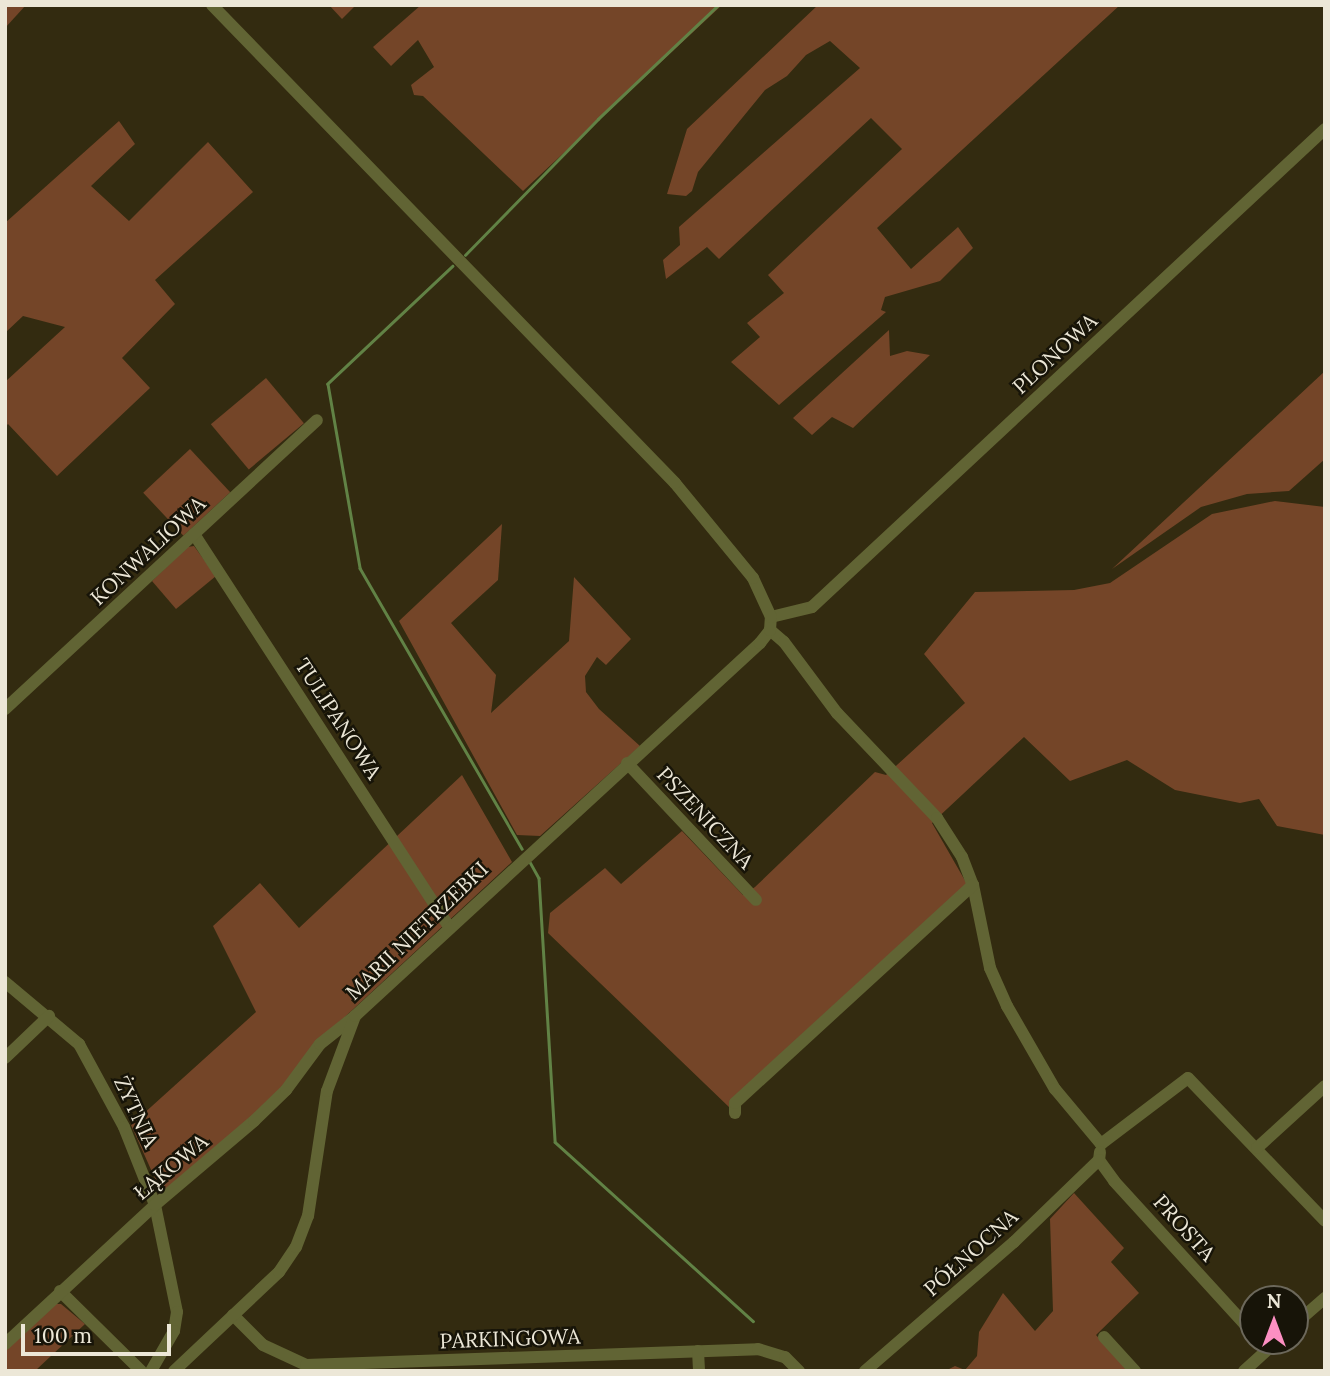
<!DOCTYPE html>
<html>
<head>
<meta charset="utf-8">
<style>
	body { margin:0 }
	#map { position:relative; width:1330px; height:1376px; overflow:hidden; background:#332b10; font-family:Lora,serif }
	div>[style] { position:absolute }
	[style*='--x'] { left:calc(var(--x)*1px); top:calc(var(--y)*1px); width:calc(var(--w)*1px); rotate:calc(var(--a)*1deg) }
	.green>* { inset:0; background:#744528; transform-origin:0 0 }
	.stream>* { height:2.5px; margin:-1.25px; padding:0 1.25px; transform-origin:1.25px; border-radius:1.25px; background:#618245 }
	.minor>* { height:12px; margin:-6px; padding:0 6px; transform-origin:6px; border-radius:6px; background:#616434 }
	span { translate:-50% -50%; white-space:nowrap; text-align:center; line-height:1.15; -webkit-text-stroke:5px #171408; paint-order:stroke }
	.street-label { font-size:21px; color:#ece7d7 }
	.frame { position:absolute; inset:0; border:7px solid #ece7d7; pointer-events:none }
	.north { position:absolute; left:1239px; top:1285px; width:70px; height:70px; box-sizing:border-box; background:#171408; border:2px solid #6c685b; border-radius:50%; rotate:0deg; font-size:19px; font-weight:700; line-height:28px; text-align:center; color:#ece7d7 }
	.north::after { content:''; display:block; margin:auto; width:24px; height:32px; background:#fc8fc2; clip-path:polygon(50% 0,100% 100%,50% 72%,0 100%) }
	.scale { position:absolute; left:21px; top:1324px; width:150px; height:32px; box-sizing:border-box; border:4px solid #ece7d7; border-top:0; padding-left:9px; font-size:21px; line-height:24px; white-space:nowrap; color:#ece7d7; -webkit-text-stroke:5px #171408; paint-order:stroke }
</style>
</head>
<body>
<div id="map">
	<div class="green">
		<div style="clip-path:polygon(5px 5px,26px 5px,5px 28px)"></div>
		<div style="clip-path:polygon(329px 5px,356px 5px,342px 19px)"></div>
		<div style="clip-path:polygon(421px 5px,722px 5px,523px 191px,423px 96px,414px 95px,411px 85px,434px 67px,418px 40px,391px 66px,373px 47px)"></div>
		<div style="clip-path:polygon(818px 5px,1120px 5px,877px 228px,911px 269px,958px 227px,973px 248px,940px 281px,885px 297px,881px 310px,886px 312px,779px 405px,731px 362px,760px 337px,747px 323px,784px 293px,768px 275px,902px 149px,871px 118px,719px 259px,707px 247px,666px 279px,663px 260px,680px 245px,679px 227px,860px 68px,830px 41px,806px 55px,787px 76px,765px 90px,698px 172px,692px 191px,686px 196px,667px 194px,687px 129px)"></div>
		<div style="clip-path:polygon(119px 121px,135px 144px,91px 186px,129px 221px,208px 142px,253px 192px,155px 280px,175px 304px,122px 358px,150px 388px,57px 476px,8px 424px,5px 427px,5px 382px,65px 327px,23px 316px,5px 333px,5px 223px)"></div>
		<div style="clip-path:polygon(889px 330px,890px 356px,907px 351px,930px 355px,853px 428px,832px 417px,812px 435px,793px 418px)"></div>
		<div style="clip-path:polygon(1325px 371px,1325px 459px,1289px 491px,1247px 494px,1201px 507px,1112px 569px)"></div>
		<div style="left:266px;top:378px;width:59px;height:72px;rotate:50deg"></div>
		<div style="left:190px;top:449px;width:59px;height:64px;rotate:47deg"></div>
		<div style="clip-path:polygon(1275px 501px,1325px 507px,1325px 835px,1277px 826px,1259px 799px,1240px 803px,1175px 790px,1127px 760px,1070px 781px,1024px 737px,932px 823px,967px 884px,730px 1108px,548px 933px,550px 913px,605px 868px,621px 884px,682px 831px,743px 895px,755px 887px,875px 772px,886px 775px,965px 703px,924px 654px,975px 592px,1074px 590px,1110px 583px,1212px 514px)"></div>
		<div style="clip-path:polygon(502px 524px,498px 580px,451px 623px,496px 675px,491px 713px,569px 641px,574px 577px,631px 639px,606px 665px,597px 657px,585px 676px,586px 692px,599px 709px,640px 746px,540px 836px,517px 835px,399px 621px)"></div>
		<div style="clip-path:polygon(194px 546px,216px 576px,176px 609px,152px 581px,187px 547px)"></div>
		<div style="clip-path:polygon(462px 775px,512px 862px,320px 1040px,281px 1090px,171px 1189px,161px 1192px,131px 1125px,256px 1012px,213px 926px,260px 883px,299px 928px)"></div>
		<div style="clip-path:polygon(1074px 1193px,1124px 1248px,1111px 1262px,1139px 1293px,1096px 1335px,1130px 1371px,945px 1371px,955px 1366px,965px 1370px,977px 1356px,979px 1332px,1003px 1293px,1035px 1331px,1053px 1311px,1050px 1219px)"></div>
		<div style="clip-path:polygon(50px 1304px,61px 1304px,85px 1324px,35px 1371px,5px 1371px,5px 1346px)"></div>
	</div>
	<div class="stream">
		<div style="--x:465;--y:255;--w:190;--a:-45.6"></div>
		<div style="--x:598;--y:119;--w:166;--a:-43.5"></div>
		<div style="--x:453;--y:266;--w:172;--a:136.7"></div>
		<div style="--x:328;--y:384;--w:187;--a:80.1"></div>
		<div style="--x:360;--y:568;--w:324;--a:60"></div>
		<div style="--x:530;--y:862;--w:18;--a:61"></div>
		<div style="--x:539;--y:878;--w:264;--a:86.5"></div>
		<div style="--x:555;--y:1142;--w:267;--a:42.1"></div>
	</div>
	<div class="minor">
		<div style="--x:194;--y:534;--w:468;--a:57"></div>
		<div style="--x:771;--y:617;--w:42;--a:-13.7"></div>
		<div style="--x:812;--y:607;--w:701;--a:-42.98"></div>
		<div style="--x:770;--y:630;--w:18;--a:41"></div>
		<div style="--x:784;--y:642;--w:89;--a:53.3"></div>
		<div style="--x:837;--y:713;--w:145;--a:46.4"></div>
		<div style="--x:937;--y:818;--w:46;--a:57.3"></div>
		<div style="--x:962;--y:857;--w:30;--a:69"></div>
		<div style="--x:973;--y:885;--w:85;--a:78.4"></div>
		<div style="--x:990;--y:968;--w:42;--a:65.9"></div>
		<div style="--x:1007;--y:1006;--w:96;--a:60"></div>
		<div style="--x:1055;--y:1089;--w:72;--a:50.1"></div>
		<div style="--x:5;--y:709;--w:425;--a:-42.8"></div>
		<div style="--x:627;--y:763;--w:188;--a:46.7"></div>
		<div style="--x:5;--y:982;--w:97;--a:40"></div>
		<div style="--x:79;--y:1044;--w:94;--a:61.5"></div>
		<div style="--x:124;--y:1127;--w:84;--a:68.3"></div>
		<div style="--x:155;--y:1205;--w:109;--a:78.4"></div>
		<div style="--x:177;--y:1312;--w:19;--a:99"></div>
		<div style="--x:174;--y:1331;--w:46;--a:119.9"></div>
		<div style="--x:5;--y:1058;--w:61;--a:-43.7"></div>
		<div style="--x:735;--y:1113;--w:10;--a:-90"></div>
		<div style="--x:735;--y:1103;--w:323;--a:-42.5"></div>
		<div style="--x:1101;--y:1144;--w:109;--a:-37.2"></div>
		<div style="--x:1188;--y:1078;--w:198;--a:46.2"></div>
		<div style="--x:1257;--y:1148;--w:92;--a:-42.4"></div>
		<div style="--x:1100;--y:1152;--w:8;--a:97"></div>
		<div style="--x:1099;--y:1160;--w:26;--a:54"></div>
		<div style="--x:1114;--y:1181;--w:206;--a:47.6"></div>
		<div style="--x:60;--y:1291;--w:114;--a:44.6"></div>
		<div style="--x:233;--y:1315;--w:42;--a:45"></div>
		<div style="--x:263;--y:1345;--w:47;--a:24.9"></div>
		<div style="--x:306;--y:1365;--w:452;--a:-2"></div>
		<div style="--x:758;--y:1349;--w:28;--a:17"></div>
		<div style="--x:785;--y:1357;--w:20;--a:45"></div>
		<div style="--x:1295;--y:1324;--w:40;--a:-41"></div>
		<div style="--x:1104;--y:1337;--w:46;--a:47.6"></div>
		<div style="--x:5;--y:1344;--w:205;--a:-42.8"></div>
		<div style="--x:155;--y:1205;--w:130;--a:-40.3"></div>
		<div style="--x:254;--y:1121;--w:45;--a:-44.1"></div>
		<div style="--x:286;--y:1090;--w:57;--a:-53.5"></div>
		<div style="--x:320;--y:1044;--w:43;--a:-38.5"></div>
		<div style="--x:698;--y:1351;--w:20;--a:87"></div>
		<div style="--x:174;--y:1371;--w:144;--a:-43.3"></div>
		<div style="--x:279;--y:1272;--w:30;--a:-56"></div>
		<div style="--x:296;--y:1247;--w:33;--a:-69"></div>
		<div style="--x:308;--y:1216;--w:126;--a:-81.4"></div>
		<div style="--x:327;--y:1091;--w:80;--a:-69.5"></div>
		<div style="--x:355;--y:1016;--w:551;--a:-42.64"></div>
		<div style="--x:760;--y:643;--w:16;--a:-52"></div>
		<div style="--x:770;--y:630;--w:13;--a:-86"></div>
		<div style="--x:771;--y:617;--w:43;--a:-114.8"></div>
		<div style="--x:753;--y:578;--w:123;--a:-129.4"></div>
		<div style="--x:675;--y:483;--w:665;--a:-134.09"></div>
		<div style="--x:865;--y:1371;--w:197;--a:-40.9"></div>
		<div style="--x:1014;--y:1242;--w:118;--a:-44"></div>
		<div style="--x:1244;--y:1371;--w:45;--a:-42.3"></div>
	</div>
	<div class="street-label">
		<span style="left:1055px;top:354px;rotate:-43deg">PLONOWA</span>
		<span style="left:148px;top:551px;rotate:-43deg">KONWALIOWA</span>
		<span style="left:338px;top:719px;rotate:57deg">TULIPANOWA</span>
		<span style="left:705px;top:818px;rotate:47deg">PSZENICZNA</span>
		<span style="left:417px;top:931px;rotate:-44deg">MARII NIETRZEBKI</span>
		<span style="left:136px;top:1112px;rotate:65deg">ŻYTNIA</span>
		<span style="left:171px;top:1167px;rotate:-40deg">ŁĄKOWA</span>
		<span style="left:1184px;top:1228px;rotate:48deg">PROSTA</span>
		<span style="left:971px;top:1253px;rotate:-42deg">PÓŁNOCNA</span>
		<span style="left:510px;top:1339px;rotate:-2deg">PARKINGOWA</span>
	</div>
	<div class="frame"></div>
	<div class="north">N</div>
	<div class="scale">100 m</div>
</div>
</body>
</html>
